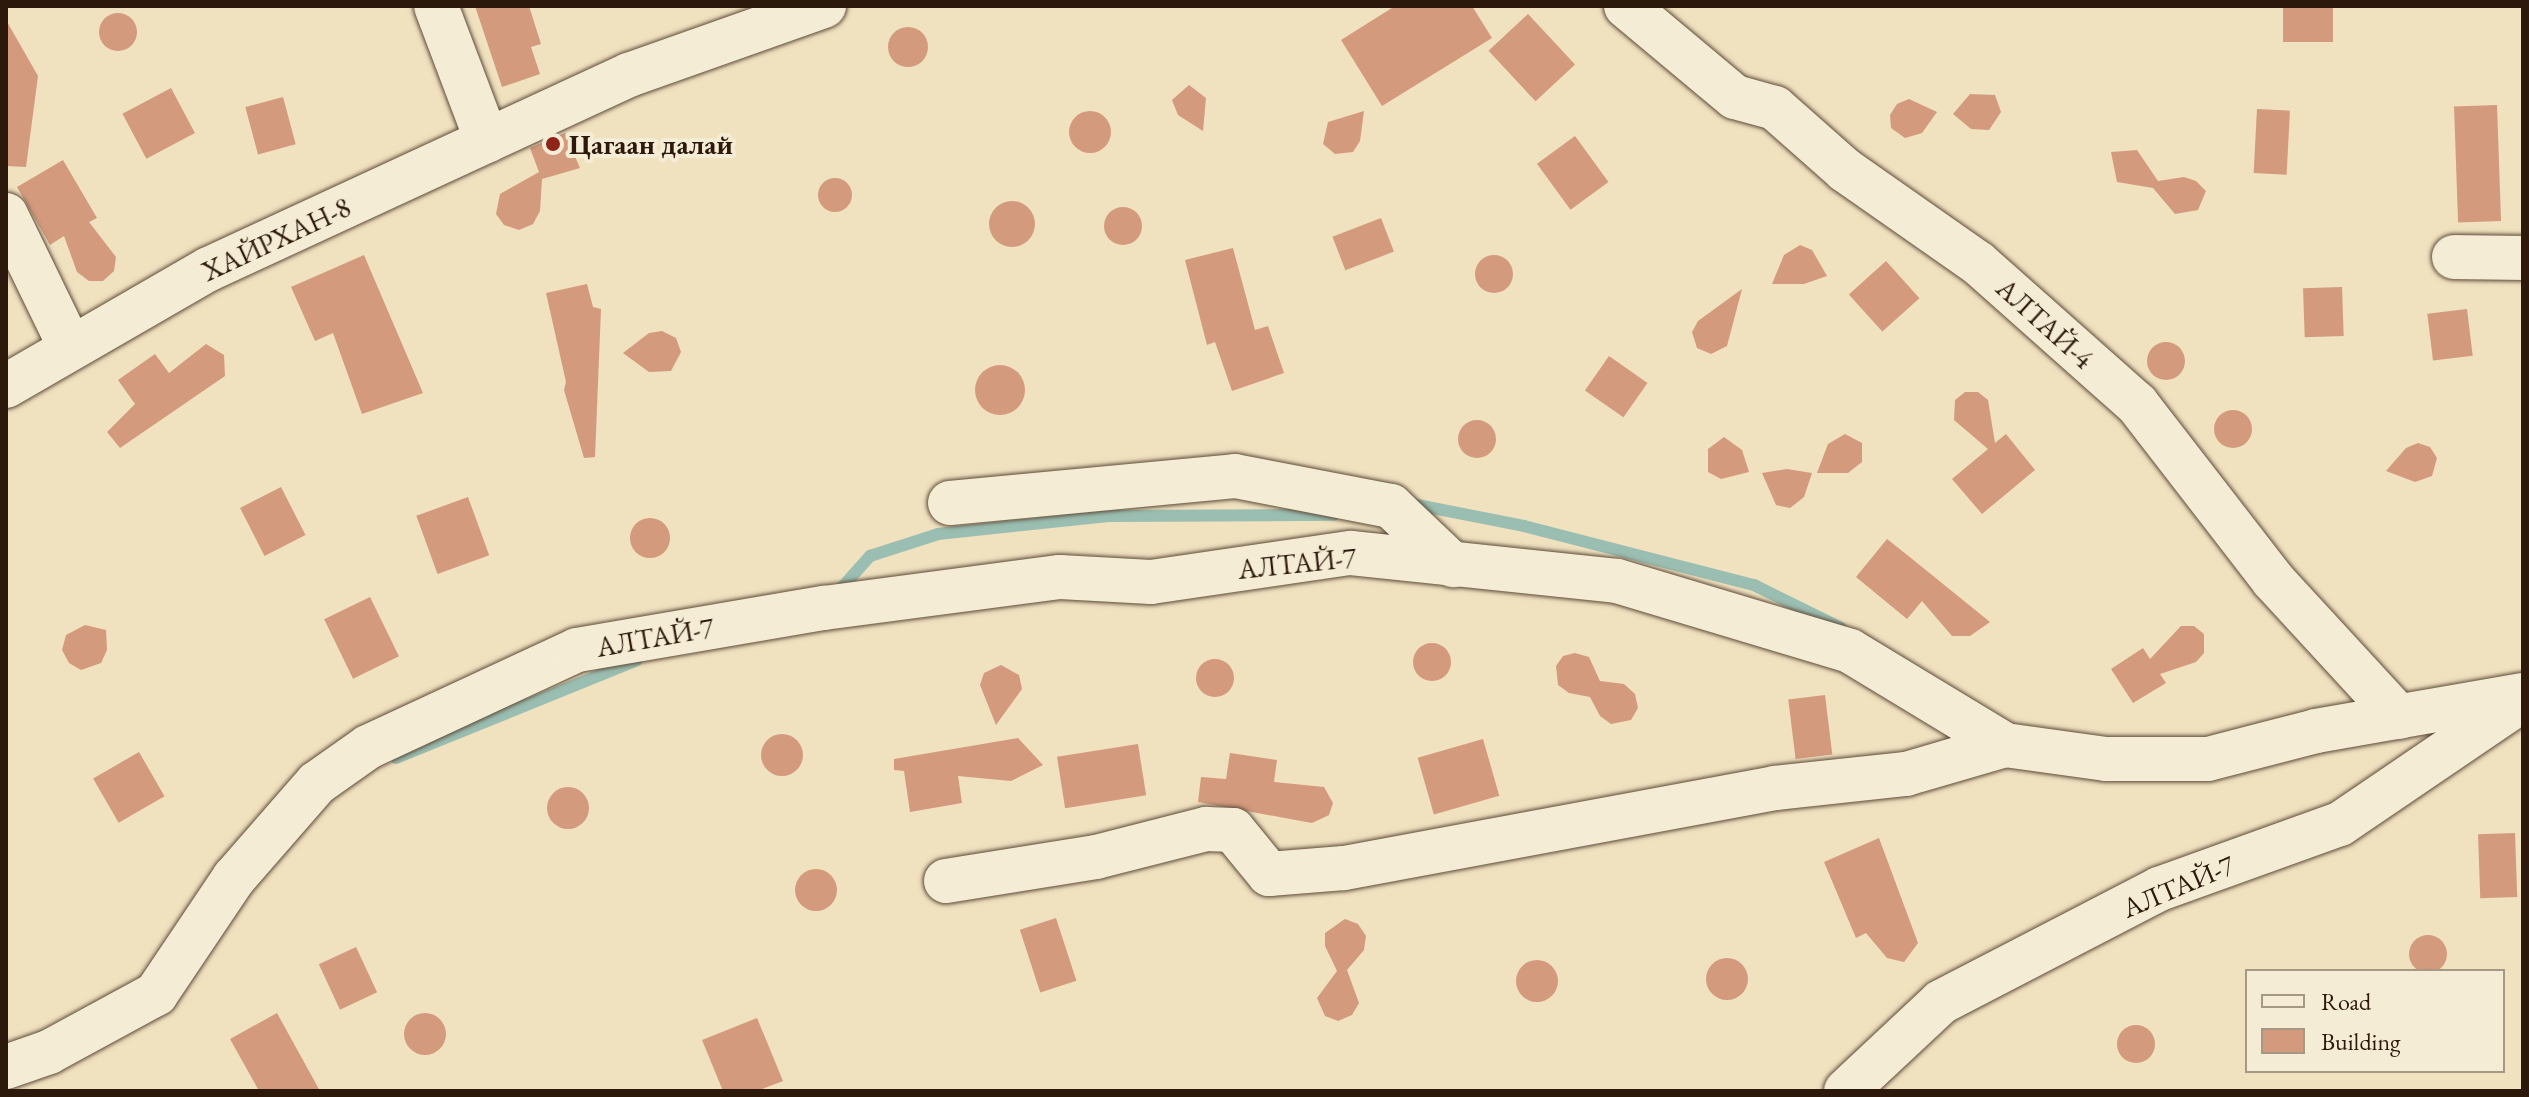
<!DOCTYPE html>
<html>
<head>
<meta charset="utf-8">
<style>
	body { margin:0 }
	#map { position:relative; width:2529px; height:1097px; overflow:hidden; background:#f0e1bf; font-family:"EB Garamond",serif }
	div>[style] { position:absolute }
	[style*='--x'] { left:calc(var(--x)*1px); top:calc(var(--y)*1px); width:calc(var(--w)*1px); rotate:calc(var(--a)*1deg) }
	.stream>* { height:12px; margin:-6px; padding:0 6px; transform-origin:6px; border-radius:6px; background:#9abeb1 }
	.building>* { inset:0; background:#d49a7e; transform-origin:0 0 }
	.round { border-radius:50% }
	.roads { filter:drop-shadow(0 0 2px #5d4b39) drop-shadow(0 0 2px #5d4b39) }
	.minor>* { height:44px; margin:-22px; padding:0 22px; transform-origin:22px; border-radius:22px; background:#f5ecd5 }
	.dots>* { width:22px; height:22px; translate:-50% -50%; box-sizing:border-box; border:4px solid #f5ecd5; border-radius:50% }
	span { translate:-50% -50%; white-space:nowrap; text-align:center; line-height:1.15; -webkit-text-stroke:8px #f5ecd5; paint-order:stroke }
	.poi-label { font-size:28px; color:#2c190c; font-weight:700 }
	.left { translate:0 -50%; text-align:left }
	.street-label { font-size:28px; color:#2c190c }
	.frame { position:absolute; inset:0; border:8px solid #2c190c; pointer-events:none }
	.legend { position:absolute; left:2245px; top:969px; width:260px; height:104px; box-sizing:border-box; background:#f5ecd5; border:2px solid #a59885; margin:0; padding:10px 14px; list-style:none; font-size:24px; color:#2c190c }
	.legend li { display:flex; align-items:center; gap:16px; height:40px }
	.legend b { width:40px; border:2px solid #a59885 }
</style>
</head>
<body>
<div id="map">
	<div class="stream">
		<div style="--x:1407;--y:503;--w:119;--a:11.1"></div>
		<div style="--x:1524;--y:526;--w:237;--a:14.4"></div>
		<div style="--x:1754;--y:585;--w:97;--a:26.3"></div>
		<div style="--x:837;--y:593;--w:50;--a:-48.3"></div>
		<div style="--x:870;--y:556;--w:71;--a:-17.9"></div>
		<div style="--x:938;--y:534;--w:171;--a:-6"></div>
		<div style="--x:1108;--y:516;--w:226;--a:-0.3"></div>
		<div style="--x:396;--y:758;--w:260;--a:-22.1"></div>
	</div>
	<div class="building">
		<div style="clip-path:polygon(475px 6px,529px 6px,541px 44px,531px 47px,540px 74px,502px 87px)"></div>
		<div style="clip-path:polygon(1395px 6px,1472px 6px,1492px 38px,1382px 106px,1341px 40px)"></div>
		<div style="left:2283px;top:6px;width:50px;height:36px"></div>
		<div class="round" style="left:99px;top:13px;width:38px;height:38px"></div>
		<div style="left:1528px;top:14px;width:69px;height:54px;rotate:47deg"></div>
		<div style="clip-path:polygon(6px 20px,38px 76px,26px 167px,6px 166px)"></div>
		<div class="round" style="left:888px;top:27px;width:40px;height:40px"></div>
		<div style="clip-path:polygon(1189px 85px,1206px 98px,1203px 131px,1178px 115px,1172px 100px)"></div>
		<div style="left:171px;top:88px;width:51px;height:55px;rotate:62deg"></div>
		<div style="clip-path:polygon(1970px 94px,1995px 95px,2001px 112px,1989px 130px,1971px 129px,1953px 114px)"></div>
		<div style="left:283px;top:97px;width:49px;height:39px;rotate:75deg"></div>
		<div style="clip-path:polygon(1909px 99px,1937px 112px,1922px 133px,1905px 138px,1891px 128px,1890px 115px,1897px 104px)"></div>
		<div style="left:2497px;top:105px;width:116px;height:43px;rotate:88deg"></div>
		<div style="left:2257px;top:109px;width:33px;height:64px;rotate:3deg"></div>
		<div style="clip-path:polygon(1364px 111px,1360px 141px,1353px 152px,1335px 154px,1323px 144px,1328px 122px)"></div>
		<div class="round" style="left:1069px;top:111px;width:42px;height:42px"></div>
		<div style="clip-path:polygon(565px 133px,580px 168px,542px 179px,540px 211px,533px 224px,519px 230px,504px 225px,496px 214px,500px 194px,539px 172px,530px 148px)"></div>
		<div style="left:1575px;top:136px;width:57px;height:47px;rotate:54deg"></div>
		<div style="clip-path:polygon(2137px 150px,2158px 181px,2184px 177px,2196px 181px,2206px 191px,2198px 210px,2175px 214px,2153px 188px,2117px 182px,2111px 152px)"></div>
		<div style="clip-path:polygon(63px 160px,97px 218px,89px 222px,116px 257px,114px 271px,103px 281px,89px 281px,77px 272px,64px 236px,50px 245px,17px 187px)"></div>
		<div class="round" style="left:818px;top:178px;width:34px;height:34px"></div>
		<div class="round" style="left:989px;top:201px;width:46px;height:46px"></div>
		<div class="round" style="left:1104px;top:207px;width:38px;height:38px"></div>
		<div style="left:1381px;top:218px;width:36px;height:52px;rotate:69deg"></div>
		<div style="clip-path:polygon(1800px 245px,1812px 250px,1827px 276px,1804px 284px,1772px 284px,1784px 255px)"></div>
		<div style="clip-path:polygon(1233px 248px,1255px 330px,1268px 326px,1284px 373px,1232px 391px,1215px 342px,1207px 345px,1185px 260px)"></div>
		<div class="round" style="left:1475px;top:255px;width:38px;height:38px"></div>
		<div style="clip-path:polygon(364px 255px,423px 393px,362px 414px,333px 333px,315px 341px,291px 287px)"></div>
		<div style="left:1886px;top:261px;width:50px;height:50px;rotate:48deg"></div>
		<div style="clip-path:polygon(587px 284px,593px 307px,601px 309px,595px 457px,584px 458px,564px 390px,566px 382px,546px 293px)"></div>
		<div style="left:2342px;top:287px;width:49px;height:39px;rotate:88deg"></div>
		<div style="clip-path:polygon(1742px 289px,1727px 346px,1711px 354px,1697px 348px,1692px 332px,1698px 321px)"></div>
		<div style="left:2467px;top:309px;width:47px;height:40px;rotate:83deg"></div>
		<div style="clip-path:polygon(662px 331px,676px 338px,681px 352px,671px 371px,649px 372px,623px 353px,649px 333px)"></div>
		<div class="round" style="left:2147px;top:342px;width:38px;height:38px"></div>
		<div style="clip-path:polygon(206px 344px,224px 355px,225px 376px,120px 448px,107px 432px,135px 404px,118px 380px,155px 354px,169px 373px)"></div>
		<div style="left:1609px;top:356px;width:47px;height:42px;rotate:35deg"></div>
		<div class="round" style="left:975px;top:365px;width:50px;height:50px"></div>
		<div style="clip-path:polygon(1965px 392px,1978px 392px,1988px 400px,1995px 443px,2006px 434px,2035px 470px,1982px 514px,1952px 479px,1988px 449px,1954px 420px,1955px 400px)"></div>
		<div class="round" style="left:2214px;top:410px;width:38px;height:38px"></div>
		<div class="round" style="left:1458px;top:420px;width:38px;height:38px"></div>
		<div style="clip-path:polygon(1845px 434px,1862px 443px,1862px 462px,1848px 473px,1817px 473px,1828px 444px)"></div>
		<div style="clip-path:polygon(1724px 437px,1742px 450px,1749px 472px,1721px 479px,1708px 472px,1708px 449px)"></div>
		<div style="clip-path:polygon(2418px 443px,2430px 447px,2437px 458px,2432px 476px,2415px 482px,2386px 471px,2406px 448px)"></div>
		<div style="clip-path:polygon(1787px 469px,1812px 473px,1804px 497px,1790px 508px,1776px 505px,1762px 473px)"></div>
		<div style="left:281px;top:487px;width:54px;height:46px;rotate:63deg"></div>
		<div style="left:468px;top:497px;width:62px;height:55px;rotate:70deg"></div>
		<div class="round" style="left:630px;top:518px;width:40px;height:40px"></div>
		<div style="clip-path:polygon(1887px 539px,1906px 554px,1990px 622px,1970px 636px,1952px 636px,1922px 601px,1907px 619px,1856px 577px)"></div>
		<div style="left:370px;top:597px;width:66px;height:51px;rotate:64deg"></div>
		<div style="clip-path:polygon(85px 625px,106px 630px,107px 650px,101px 663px,81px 670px,69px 663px,62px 650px,66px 635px)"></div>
		<div style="clip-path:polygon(2181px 626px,2194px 626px,2204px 634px,2204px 653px,2196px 662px,2160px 674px,2166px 683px,2133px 703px,2111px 669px,2143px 648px,2150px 659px)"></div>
		<div class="round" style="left:1413px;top:643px;width:38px;height:38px"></div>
		<div style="clip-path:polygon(1575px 653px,1589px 657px,1600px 681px,1624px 684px,1635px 694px,1638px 708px,1631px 720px,1611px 724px,1600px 716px,1590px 697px,1569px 693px,1558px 685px,1556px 666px,1563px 656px)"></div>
		<div class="round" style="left:1196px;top:659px;width:38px;height:38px"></div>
		<div style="clip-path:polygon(1001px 665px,1019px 675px,1022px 689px,996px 725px,980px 685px,984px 673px)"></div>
		<div style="left:1825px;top:695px;width:60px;height:37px;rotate:83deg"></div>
		<div class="round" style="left:761px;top:734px;width:42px;height:42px"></div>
		<div style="clip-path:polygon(1018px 738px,1043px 765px,1011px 781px,958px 776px,962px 803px,910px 812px,904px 771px,894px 770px,894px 759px)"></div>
		<div style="left:1483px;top:739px;width:59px;height:68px;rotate:74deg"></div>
		<div style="left:1138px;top:744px;width:52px;height:82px;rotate:81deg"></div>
		<div style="left:139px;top:752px;width:51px;height:53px;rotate:60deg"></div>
		<div style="clip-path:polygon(1230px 753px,1277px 760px,1274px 782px,1324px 787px,1333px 803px,1329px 815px,1312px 823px,1198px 802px,1201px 777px,1226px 779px)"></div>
		<div class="round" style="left:547px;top:787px;width:42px;height:42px"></div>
		<div style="left:2515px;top:833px;width:64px;height:37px;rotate:88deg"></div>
		<div style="clip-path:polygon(1879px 838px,1918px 943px,1904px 962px,1887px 958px,1866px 933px,1856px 938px,1824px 862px)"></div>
		<div class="round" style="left:795px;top:869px;width:42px;height:42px"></div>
		<div style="left:1056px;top:918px;width:66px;height:38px;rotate:72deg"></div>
		<div style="clip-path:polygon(1345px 919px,1358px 924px,1366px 936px,1364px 950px,1347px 970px,1359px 1003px,1352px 1015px,1338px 1021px,1325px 1016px,1317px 998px,1337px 971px,1325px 946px,1325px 933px)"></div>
		<div class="round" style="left:2409px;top:935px;width:38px;height:38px"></div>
		<div style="left:356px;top:947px;width:50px;height:41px;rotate:65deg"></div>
		<div class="round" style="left:1706px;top:958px;width:42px;height:42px"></div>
		<div class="round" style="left:1516px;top:960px;width:42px;height:42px"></div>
		<div class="round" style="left:404px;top:1013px;width:42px;height:42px"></div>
		<div style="clip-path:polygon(277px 1013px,320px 1091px,259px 1091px,230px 1039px)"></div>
		<div style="clip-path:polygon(757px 1018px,783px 1081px,757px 1091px,723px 1091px,702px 1040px)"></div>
		<div class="round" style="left:2117px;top:1025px;width:38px;height:38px"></div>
	</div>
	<div class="roads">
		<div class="minor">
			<div style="--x:436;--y:6;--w:144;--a:69.3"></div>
			<div style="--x:1626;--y:6;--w:142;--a:39.9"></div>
			<div style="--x:1735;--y:97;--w:41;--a:15.4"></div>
			<div style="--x:1775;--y:108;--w:94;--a:41.5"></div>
			<div style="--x:1845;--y:170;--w:162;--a:35"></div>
			<div style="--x:1978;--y:263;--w:213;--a:41.6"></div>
			<div style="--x:2137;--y:404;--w:222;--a:52.3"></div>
			<div style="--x:2273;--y:580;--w:186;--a:47.4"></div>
			<div style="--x:6;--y:215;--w:147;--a:64.1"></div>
			<div style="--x:2454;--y:257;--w:69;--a:0.8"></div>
			<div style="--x:6;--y:386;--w:234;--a:-30"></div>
			<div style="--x:209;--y:269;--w:463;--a:-24.8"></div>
			<div style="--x:629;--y:75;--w:207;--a:-19.5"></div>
			<div style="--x:950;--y:503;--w:286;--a:-5.4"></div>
			<div style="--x:1235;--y:476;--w:159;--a:10.9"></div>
			<div style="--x:1391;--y:506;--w:86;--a:43.6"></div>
			<div style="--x:946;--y:881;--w:152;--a:-9.1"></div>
			<div style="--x:1096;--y:857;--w:114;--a:-14.3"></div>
			<div style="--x:1206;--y:829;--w:27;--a:2"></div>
			<div style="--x:1233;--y:830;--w:57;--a:50.7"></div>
			<div style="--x:1269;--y:874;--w:75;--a:-4.6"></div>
			<div style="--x:1344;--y:868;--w:438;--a:-10.5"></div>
			<div style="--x:1775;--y:788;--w:132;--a:-6.1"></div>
			<div style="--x:1906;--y:774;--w:103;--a:-16.3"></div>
			<div style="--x:2005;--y:745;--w:102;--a:7.9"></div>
			<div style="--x:2106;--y:759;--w:102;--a:0"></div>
			<div style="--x:2208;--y:759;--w:112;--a:-14.5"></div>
			<div style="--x:2316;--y:731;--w:210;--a:-9.9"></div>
			<div style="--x:6;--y:1067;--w:46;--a:-19.2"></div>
			<div style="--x:49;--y:1052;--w:122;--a:-28.5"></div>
			<div style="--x:156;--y:994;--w:140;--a:-56.1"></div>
			<div style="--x:234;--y:878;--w:126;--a:-48.9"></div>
			<div style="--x:317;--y:783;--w:62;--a:-35.2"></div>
			<div style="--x:368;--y:747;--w:230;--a:-24.9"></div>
			<div style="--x:577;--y:650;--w:251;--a:-9.7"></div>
			<div style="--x:824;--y:608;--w:238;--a:-7.5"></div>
			<div style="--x:1060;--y:577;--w:91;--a:3.1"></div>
			<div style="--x:1151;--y:582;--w:202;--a:-8.3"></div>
			<div style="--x:1351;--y:553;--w:267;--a:6"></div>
			<div style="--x:1617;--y:581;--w:243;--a:16.7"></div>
			<div style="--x:1850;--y:651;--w:181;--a:31.2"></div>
			<div style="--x:1846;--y:1091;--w:130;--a:-43.1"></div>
			<div style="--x:1941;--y:1002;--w:246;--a:-27.4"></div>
			<div style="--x:2159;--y:889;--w:192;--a:-19.8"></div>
			<div style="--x:2340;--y:824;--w:215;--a:-34.2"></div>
		</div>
	</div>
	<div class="dots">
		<div style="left:553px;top:144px;background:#8f2418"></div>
	</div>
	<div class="poi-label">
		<span class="left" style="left:569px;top:144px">Цагаан далай</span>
	</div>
	<div class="street-label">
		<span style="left:276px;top:239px;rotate:-25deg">ХАЙРХАН-8</span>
		<span style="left:2045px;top:323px;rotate:42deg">АЛТАЙ-4</span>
		<span style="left:1297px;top:563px;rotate:-6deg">АЛТАЙ-7</span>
		<span style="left:655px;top:637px;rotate:-10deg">АЛТАЙ-7</span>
		<span style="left:2178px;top:886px;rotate:-23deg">АЛТАЙ-7</span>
	</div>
	<div class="frame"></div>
	<ul class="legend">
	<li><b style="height:10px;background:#f5ecd5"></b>Road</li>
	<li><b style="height:22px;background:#d49a7e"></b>Building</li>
	</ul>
</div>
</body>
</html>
